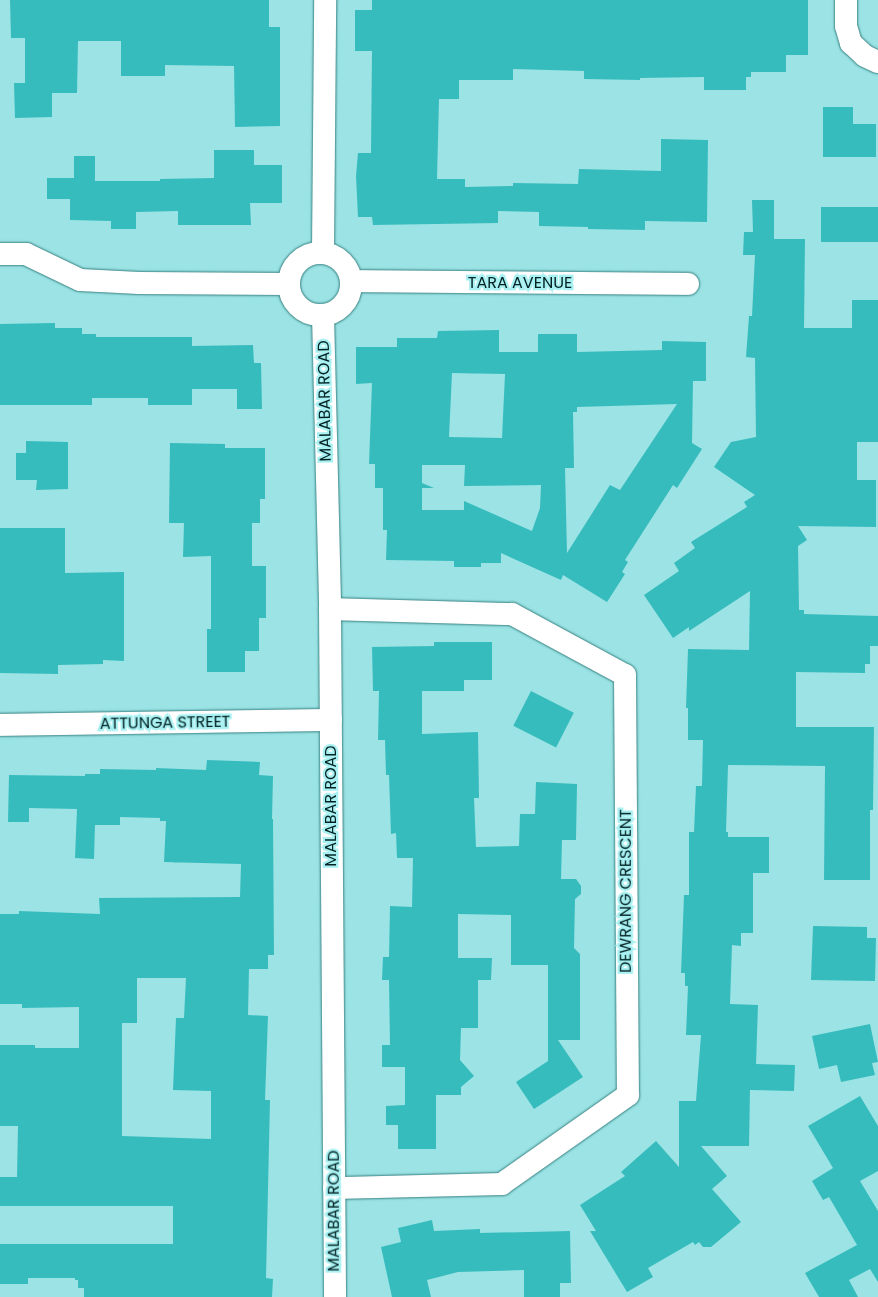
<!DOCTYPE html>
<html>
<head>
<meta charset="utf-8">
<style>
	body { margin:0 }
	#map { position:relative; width:878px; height:1297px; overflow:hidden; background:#9be3e4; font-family:Poppins,sans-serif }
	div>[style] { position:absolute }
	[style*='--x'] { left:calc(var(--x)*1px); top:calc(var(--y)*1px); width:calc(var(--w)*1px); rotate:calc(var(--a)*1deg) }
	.building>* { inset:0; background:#37bcbe; transform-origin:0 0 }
	.roads { filter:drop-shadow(0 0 1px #378081) drop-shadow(0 0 1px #378081) }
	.street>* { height:22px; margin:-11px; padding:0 11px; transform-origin:11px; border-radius:11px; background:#fff }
	.street>.ring { margin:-11px; padding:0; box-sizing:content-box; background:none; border:22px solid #fff; border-radius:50% }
	span { translate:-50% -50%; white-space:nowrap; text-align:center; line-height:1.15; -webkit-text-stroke:4.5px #a8f0f1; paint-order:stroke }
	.street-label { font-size:16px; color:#032223 }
</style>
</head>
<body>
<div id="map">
	<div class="building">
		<div style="clip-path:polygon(10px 0,269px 0,269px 27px,280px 27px,280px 126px,235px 127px,234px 66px,165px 65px,165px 76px,121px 76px,121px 41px,78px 41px,77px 93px,52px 93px,52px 117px,15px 118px,14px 83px,25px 83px,25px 38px,11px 38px)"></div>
		<div style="clip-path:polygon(372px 0,808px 0,808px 55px,786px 55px,786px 72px,751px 72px,751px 77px,746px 77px,746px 90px,704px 90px,704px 77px,640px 78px,640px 80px,584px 79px,584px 71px,513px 69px,513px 80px,459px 80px,459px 99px,439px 99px,437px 179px,465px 179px,465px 187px,513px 186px,513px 183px,578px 184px,579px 169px,661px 171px,661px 139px,708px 140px,707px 222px,645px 221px,645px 230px,588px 229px,588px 227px,539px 226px,539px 212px,498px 211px,498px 223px,373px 225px,372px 217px,358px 217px,356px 176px,358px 153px,371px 153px,372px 51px,355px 51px,355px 10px,372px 10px)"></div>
		<div style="clip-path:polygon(823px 107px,853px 107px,853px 124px,876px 124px,876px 157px,823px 157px)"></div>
		<div style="clip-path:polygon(214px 150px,254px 150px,254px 165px,282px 165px,282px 203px,250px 203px,251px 225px,178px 225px,178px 211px,136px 212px,136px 229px,111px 229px,111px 221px,70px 220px,70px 199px,47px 199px,47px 178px,74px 178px,74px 156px,95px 156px,95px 181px,160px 181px,160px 179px,214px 178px)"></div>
		<div style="clip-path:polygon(752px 200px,774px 200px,774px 239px,805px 239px,804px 328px,852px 328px,852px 300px,878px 300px,878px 442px,857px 442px,857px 480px,876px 480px,876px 527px,798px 526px,807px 540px,798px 546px,799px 610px,804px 610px,804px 614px,878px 616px,878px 646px,870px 646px,870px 664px,865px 664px,865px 673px,796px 672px,796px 727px,874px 727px,873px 810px,870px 810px,870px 880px,824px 880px,825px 766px,728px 765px,726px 832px,728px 832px,728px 837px,769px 837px,769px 873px,753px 873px,753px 933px,741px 933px,741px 946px,732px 945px,730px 1004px,758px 1005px,756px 1064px,795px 1065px,794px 1091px,750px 1090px,749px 1146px,701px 1146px,727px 1176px,712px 1189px,741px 1222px,711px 1247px,703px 1247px,699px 1242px,695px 1245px,693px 1242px,648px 1268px,653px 1277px,627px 1292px,590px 1231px,596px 1231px,580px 1205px,625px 1176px,621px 1172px,656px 1141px,679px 1167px,679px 1101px,696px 1101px,701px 1035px,686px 1035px,688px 986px,685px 986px,685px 973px,681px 973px,684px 895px,689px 895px,689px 832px,694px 832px,696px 786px,702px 786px,703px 740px,688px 740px,688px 708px,686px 708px,688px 649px,749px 650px,750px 591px,689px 631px,689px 627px,673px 638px,644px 595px,679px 571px,674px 563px,695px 548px,691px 542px,747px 507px,744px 502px,755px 495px,714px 467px,731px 442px,756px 437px,755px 358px,746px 357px,749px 316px,752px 316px,755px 255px,743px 255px,744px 232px,753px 232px)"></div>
		<div style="left:821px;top:207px;width:57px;height:35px"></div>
		<div style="clip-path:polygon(55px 323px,55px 328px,82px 328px,82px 334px,96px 334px,96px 337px,192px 337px,192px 346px,253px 345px,254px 363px,261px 363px,262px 409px,237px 409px,237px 389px,192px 389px,192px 405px,148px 405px,148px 398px,92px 398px,92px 405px,0 405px,0 324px)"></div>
		<div style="clip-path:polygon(evenodd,499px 330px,499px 352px,538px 352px,538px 334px,577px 334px,577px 352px,662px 350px,662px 341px,706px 342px,706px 381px,693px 381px,692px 443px,702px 449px,677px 488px,673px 485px,625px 560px,628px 562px,622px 572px,625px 574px,607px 602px,563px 575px,561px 580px,501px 553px,501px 563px,481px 563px,481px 567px,454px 567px,454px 561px,386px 560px,387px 530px,383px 530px,383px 488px,375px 488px,375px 464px,369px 464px,372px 383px,356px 384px,356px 347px,397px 347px,397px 338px,437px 338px,438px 331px,499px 330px,452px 373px,505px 374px,502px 438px,449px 437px,452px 373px,499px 330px,677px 404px,620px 490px,610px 485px,567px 553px,565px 468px,574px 468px,573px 412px,577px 412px,577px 407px,677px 404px,499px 330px,422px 465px,465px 465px,464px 486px,541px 485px,540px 508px,532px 531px,464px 501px,464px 510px,422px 510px,422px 488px,434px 488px,422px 483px,422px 465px)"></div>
		<div style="clip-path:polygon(26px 441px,68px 442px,68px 489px,36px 490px,37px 480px,16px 480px,16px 453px,26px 453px)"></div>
		<div style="clip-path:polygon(170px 443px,225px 444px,225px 448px,265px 448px,265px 499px,260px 499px,260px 523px,252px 523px,252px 566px,266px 566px,266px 618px,259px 618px,259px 651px,245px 651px,245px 672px,207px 672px,207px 629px,211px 629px,211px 556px,183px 557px,184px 523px,169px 523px)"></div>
		<div style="clip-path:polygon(0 528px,65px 528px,65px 573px,124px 572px,124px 661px,103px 660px,103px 664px,58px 665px,58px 674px,0 673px)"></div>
		<div style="clip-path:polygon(434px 642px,492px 642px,492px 680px,464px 680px,464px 691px,422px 691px,422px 734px,478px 732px,479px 798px,474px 798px,476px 847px,519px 846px,520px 814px,535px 814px,536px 782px,577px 784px,576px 840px,562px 840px,561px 879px,576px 879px,581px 886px,581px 894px,575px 899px,574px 948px,580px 954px,580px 1040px,558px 1040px,583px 1077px,534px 1109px,516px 1082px,548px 1061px,548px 965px,511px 965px,511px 915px,458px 914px,458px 958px,492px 958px,491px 980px,478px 980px,478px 1028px,461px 1028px,460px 1060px,474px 1076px,461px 1087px,461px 1095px,436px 1095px,436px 1149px,398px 1149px,398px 1125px,386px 1125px,386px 1106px,405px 1105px,405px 1067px,382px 1067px,382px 1045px,390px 1045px,389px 980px,382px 980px,383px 957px,389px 957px,390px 906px,412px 907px,413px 858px,397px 858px,396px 833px,391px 834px,389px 775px,386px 775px,385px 740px,378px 740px,379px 691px,373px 691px,372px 647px,434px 646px)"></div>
		<div style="left:531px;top:691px;width:48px;height:39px;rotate:27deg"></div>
		<div style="clip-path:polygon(evenodd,207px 760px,260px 762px,259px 775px,273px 776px,272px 819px,273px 819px,274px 955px,268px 955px,268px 969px,249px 969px,248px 1015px,268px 1016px,265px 1100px,270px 1100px,266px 1278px,273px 1279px,272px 1297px,84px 1297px,84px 1288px,78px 1288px,78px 1280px,75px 1280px,75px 1278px,28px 1278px,28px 1284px,0 1284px,0 1244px,173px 1244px,173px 1206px,0 1206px,0 1177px,17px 1177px,18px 1126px,0 1126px,0 1045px,35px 1045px,35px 1048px,79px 1048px,79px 1007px,22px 1008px,22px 1004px,0 1004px,0 914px,19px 914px,19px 911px,100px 914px,99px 898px,240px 897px,241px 864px,164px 862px,166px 821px,160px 821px,160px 818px,120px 817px,120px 825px,95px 825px,94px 859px,75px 858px,77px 809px,29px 808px,29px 822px,8px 822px,9px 775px,85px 776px,85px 774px,100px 774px,100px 769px,156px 770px,156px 768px,206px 770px,207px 760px,137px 978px,186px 978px,184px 1018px,176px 1018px,173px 1090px,211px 1091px,211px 1139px,122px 1136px,122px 1023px,137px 1023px,137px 978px)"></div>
		<div style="clip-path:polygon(813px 926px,867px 927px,867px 938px,876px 938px,875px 981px,811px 980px)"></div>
		<div style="clip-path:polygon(870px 1024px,878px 1062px,872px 1063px,875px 1075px,841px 1082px,837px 1065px,819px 1069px,812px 1036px)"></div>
		<div style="clip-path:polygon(860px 1096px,878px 1126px,878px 1171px,860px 1181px,878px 1211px,878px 1282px,870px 1269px,849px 1280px,858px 1297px,819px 1297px,805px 1273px,857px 1245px,829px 1197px,823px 1200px,812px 1181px,833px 1168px,808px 1126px)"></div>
		<div style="clip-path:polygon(432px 1220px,434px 1231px,480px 1229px,480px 1233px,570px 1231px,571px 1283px,560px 1283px,560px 1297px,524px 1297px,524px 1270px,458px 1272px,427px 1280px,431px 1297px,392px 1297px,381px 1247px,401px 1242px,398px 1228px)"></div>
	</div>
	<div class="roads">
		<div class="street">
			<div style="--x:846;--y:0;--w:26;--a:90"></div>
			<div style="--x:846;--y:26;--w:18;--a:74"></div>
			<div style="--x:851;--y:43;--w:19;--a:43"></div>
			<div style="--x:865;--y:56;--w:14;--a:25"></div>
			<div style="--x:323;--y:252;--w:252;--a:-89.5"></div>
			<div class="ring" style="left:289px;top:253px;width:40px;height:40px"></div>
			<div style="--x:0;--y:254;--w:26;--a:0"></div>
			<div style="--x:26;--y:254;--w:60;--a:25.7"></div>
			<div style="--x:80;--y:280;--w:59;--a:2.9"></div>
			<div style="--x:139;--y:283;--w:149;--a:0.4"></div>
			<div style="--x:352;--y:281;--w:336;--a:0.5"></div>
			<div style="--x:323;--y:315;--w:294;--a:88.6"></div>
			<div style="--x:330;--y:609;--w:688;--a:89.58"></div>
			<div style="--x:330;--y:609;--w:182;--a:1.6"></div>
			<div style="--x:512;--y:614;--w:128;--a:28.4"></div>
			<div style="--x:625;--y:675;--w:420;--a:89.6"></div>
			<div style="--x:628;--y:1095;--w:154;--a:144.8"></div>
			<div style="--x:502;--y:1184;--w:168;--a:178.6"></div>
			<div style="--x:0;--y:725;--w:331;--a:-0.9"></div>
		</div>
	</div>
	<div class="street-label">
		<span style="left:520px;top:283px">TARA AVENUE</span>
		<span style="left:325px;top:401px;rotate:-91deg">MALABAR ROAD</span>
		<span style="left:165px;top:723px;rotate:-1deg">ATTUNGA STREET</span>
		<span style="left:331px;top:806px;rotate:-90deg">MALABAR ROAD</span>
		<span style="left:626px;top:891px;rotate:-90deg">DEWRANG CRESCENT</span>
		<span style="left:334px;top:1211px;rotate:-90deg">MALABAR ROAD</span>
	</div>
</div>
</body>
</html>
